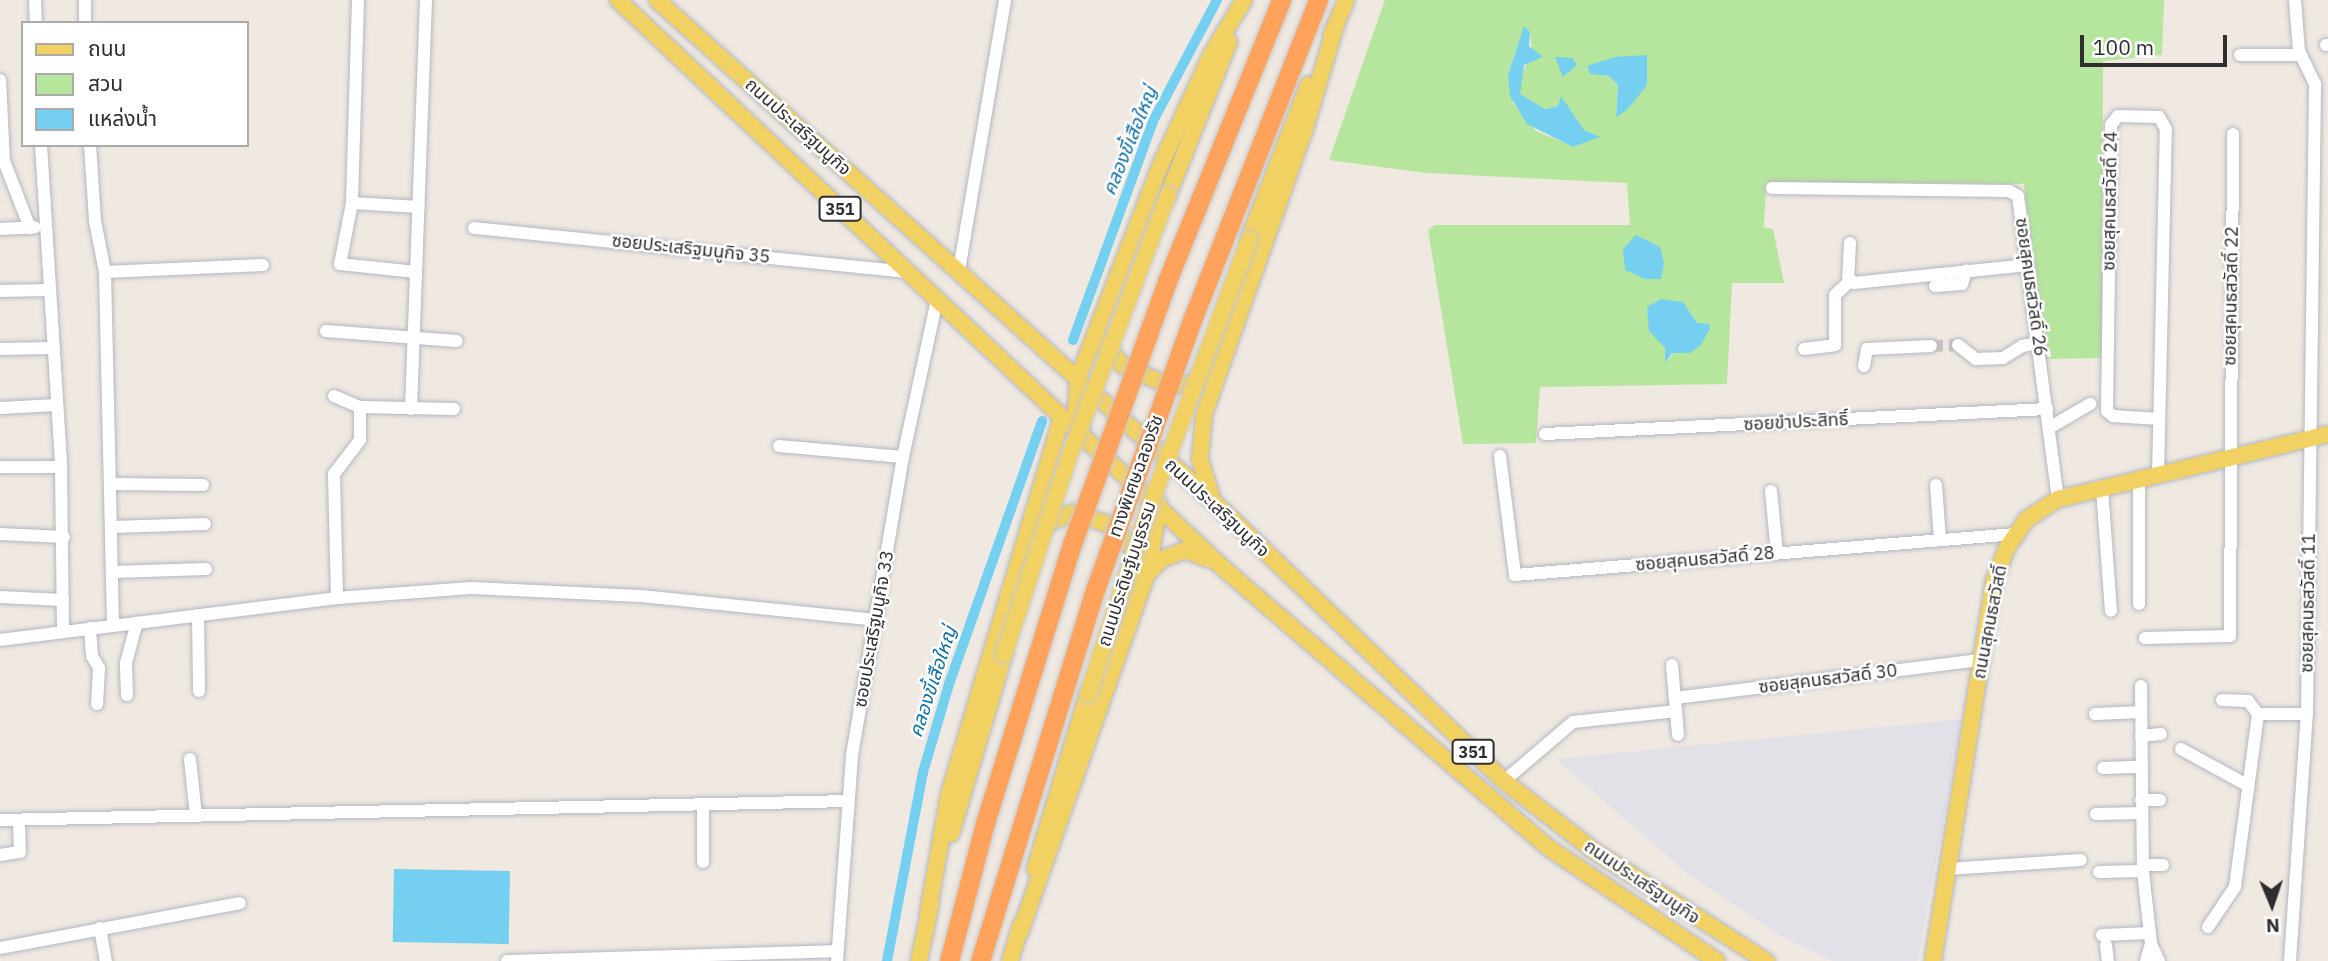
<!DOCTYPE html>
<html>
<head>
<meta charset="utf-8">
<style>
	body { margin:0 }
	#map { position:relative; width:2328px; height:961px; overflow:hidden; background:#efe9e1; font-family:"IBM Plex Sans","Noto Sans Thai",sans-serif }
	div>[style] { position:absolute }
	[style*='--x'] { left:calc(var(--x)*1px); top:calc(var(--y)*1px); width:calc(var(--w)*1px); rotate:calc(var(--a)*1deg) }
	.industrial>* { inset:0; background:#e3e1e8 }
	.green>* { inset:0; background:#b6e59e }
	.water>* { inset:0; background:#75cff0; transform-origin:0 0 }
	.canal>* { height:10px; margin:-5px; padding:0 5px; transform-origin:5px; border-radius:5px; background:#75cff0 }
	.minor-tunnel>* { height:12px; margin-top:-6px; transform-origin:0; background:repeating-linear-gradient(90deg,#c8c4bd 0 12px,transparent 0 18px) }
	.roads { filter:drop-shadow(0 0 2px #b4b7c1) drop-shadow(0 0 2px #b4b7c1) }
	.minor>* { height:12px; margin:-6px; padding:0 6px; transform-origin:6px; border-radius:6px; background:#fff }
	.major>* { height:16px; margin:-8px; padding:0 8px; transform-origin:8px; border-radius:8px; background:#f2d163 }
	.bridges { filter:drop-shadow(0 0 2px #c9c9c9) drop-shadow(0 0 2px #c9c9c9) }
	.major-bridge>* { height:16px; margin:-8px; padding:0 8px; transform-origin:8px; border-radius:8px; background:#f2d163 }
	.highway-bridge>* { height:19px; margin:-9.5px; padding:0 9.5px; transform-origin:9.5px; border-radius:9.5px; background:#ffa35c }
	span { translate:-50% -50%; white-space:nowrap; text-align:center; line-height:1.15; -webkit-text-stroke:5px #fff; paint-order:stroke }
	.shield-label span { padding:2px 5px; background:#fff; border:2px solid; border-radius:5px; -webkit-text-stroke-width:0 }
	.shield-label { font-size:16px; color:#2e2e2e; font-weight:700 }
	.street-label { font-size:18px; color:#2e2e2e }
	.water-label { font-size:19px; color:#0d6fa3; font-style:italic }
	.legend { position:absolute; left:21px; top:21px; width:228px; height:126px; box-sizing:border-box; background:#fff; border:2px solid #ababab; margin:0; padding:9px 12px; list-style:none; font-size:21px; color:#2e2e2e }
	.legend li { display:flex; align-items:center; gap:14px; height:35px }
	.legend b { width:35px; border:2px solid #ababab }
	.north { position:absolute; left:2237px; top:870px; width:70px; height:70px; -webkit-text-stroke:5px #fff; paint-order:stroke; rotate:178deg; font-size:19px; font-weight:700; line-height:28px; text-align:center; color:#2e2e2e }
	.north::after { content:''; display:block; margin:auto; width:24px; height:32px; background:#2e2e2e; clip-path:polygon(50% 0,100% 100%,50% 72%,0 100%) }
	.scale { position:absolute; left:2080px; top:35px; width:147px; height:32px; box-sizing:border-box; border:4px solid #2e2e2e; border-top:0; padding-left:9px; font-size:21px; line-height:24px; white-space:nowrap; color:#2e2e2e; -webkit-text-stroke:5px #fff; paint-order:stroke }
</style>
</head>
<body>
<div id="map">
	<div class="industrial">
		<div style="clip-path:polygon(1963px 719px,1917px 961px,1833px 961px,1779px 935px,1688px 874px,1556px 759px)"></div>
	</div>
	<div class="green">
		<div style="clip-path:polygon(evenodd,1385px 0,2164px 0,2162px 55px,2103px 61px,2102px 358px,2044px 359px,2024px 184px,1766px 182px,1764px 227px,1773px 229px,1784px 283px,1732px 283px,1727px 384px,1540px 387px,1536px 443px,1463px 444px,1428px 230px,1435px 225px,1630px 225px,1627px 183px,1426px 173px,1329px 160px,1385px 0,1530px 32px,1532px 52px,1518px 82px,1519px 94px,1545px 109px,1558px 106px,1561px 97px,1584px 130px,1599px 137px,1574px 147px,1536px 131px,1513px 103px,1508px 75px,1520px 37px,1530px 32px,1385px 0,1638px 56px,1616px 116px,1618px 85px,1609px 76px,1590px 74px,1587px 66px,1638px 56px,1385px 0,1687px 314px,1697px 324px,1666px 362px,1665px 348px,1687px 314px)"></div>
	</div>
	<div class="water">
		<div style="clip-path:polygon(1524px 26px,1530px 32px,1529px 46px,1543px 57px,1524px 65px,1520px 94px,1545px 109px,1558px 106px,1561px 96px,1584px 130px,1600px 137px,1573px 147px,1527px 124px,1510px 96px,1508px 75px)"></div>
		<div style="clip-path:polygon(1647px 55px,1647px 85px,1627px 110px,1616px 117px,1618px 85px,1609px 76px,1590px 74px,1587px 66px,1615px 57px)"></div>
		<div style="clip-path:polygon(1555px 57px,1572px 58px,1577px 65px,1563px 77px)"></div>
		<div style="clip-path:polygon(1636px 235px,1660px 247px,1664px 262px,1661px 279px,1645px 279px,1625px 270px,1623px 249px)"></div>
		<div style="clip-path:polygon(1661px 299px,1683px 302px,1697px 323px,1709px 324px,1710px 328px,1701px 345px,1690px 353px,1672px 353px,1665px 363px,1665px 348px,1649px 331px,1647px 307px)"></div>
		<div style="left:394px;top:869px;width:116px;height:73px;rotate:1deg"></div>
	</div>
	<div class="canal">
		<div style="--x:1073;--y:340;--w:233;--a:-69.9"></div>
		<div style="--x:1153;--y:121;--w:137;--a:-62.1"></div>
		<div style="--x:887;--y:961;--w:192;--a:-79.2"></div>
		<div style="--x:923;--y:772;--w:92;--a:-73.5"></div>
		<div style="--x:949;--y:684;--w:279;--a:-70.5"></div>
	</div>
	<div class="minor-tunnel">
		<div style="--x:1931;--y:346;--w:27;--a:-2"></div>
	</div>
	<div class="roads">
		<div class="minor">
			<div style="--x:35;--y:0;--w:23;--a:88"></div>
			<div style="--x:85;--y:0;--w:23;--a:90"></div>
			<div style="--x:358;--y:0;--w:203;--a:91.7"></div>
			<div style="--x:352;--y:203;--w:62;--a:101.1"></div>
			<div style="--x:340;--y:264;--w:76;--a:6"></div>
			<div style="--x:2326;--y:45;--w:2;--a:0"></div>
			<div style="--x:2240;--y:55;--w:60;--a:0"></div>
			<div style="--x:0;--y:80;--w:81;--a:87.2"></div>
			<div style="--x:4;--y:161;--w:72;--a:68.8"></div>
			<div style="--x:41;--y:145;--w:323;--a:86.4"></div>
			<div style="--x:61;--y:467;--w:165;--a:89.3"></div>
			<div style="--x:90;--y:145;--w:76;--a:86.2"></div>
			<div style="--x:95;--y:221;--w:52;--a:78.9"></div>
			<div style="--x:105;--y:272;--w:353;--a:88.7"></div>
			<div style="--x:1772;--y:188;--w:237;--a:0.7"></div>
			<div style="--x:2009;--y:191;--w:10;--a:29"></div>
			<div style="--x:2018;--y:196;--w:306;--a:82.5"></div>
			<div style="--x:352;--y:203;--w:67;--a:3.4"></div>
			<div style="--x:474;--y:228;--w:435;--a:5.8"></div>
			<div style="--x:0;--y:229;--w:35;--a:-3"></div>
			<div style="--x:1850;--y:243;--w:34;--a:93"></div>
			<div style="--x:1848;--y:277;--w:8;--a:45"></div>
			<div style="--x:1854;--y:283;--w:175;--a:-5.9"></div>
			<div style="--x:959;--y:270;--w:274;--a:-80.3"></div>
			<div style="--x:105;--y:272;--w:158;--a:-2.5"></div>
			<div style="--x:1935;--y:286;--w:27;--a:-4"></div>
			<div style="--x:1962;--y:284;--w:14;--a:-73"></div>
			<div style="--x:0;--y:291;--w:49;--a:-1.2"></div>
			<div style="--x:326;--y:331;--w:131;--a:4.4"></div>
			<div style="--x:1958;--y:345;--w:23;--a:38"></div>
			<div style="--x:1976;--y:359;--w:27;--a:-2"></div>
			<div style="--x:2003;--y:358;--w:22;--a:-32"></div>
			<div style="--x:2022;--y:346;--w:16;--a:-11"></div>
			<div style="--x:0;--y:349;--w:52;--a:-1.1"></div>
			<div style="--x:1804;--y:349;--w:31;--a:-7"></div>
			<div style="--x:1835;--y:345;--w:50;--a:-90"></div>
			<div style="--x:1835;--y:295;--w:21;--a:-43"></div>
			<div style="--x:1864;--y:366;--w:17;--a:-80"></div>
			<div style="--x:1867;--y:349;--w:64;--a:-2.7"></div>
			<div style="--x:334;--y:396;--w:28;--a:23"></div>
			<div style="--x:360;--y:407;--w:94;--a:1.2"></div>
			<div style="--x:0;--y:408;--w:56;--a:-3.1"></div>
			<div style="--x:411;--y:409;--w:409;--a:-87.9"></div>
			<div style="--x:2049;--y:428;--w:48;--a:-30.3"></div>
			<div style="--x:1545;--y:434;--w:503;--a:-2.85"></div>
			<div style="--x:779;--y:446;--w:124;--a:5.1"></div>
			<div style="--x:1500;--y:456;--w:120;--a:82.8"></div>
			<div style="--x:1515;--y:575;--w:503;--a:-4.68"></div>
			<div style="--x:0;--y:467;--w:61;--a:0"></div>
			<div style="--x:2158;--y:475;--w:346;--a:-88.7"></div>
			<div style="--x:2166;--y:129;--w:14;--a:-120"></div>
			<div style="--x:2159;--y:117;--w:41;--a:-178.6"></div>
			<div style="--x:2118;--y:116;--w:11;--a:128"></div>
			<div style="--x:2111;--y:125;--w:286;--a:90.8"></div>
			<div style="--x:2107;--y:411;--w:8;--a:40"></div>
			<div style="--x:2113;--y:416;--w:46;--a:3.7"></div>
			<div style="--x:113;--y:484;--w:90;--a:0.6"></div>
			<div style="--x:1936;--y:485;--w:55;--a:85.8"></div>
			<div style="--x:2102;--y:489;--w:122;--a:85.8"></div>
			<div style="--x:1771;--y:491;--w:62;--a:84.5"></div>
			<div style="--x:112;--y:527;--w:93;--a:-1.8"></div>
			<div style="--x:0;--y:534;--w:64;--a:2.7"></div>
			<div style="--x:112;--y:572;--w:94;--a:-1.8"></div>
			<div style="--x:0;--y:597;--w:63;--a:2.7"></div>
			<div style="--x:337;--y:598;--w:124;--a:-91.4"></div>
			<div style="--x:334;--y:474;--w:43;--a:-52.6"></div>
			<div style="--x:360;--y:440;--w:33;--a:-90"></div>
			<div style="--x:2139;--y:604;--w:124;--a:-90"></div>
			<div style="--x:198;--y:615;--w:76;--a:89.2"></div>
			<div style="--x:90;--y:628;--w:28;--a:86"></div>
			<div style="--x:92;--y:656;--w:14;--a:60"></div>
			<div style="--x:99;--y:668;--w:36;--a:93"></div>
			<div style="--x:2145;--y:638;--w:85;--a:-1.3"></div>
			<div style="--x:2230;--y:636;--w:502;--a:-89.66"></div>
			<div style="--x:0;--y:640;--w:340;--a:-7.1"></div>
			<div style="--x:337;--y:598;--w:134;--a:-4.3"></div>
			<div style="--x:471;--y:588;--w:170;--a:2.7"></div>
			<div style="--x:641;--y:596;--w:236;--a:5.8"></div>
			<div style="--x:1672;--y:665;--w:70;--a:85.1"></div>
			<div style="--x:2141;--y:686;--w:185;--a:89.4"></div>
			<div style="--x:2143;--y:871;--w:73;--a:83.7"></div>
			<div style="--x:2151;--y:944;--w:19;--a:65"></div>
			<div style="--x:127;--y:695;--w:32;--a:-92"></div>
			<div style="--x:126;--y:663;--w:42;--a:-75"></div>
			<div style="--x:1675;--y:698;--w:309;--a:-7.1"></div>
			<div style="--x:2222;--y:700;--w:26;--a:2"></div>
			<div style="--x:2248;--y:701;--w:16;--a:52"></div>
			<div style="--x:2095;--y:714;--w:46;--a:-2.5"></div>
			<div style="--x:2141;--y:736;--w:20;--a:-6"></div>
			<div style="--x:2181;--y:749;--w:77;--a:28.6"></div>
			<div style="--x:190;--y:759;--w:57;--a:84"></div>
			<div style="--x:2103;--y:768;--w:38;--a:-2"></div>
			<div style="--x:1504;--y:781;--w:91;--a:-40.5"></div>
			<div style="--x:1573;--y:722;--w:104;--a:-6.1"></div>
			<div style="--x:2141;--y:800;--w:19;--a:0"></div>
			<div style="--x:703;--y:805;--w:57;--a:90"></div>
			<div style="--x:2096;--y:814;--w:46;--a:-1.2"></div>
			<div style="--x:0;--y:820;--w:848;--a:-1.28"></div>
			<div style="--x:0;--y:855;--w:20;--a:-9"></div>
			<div style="--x:20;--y:852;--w:32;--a:-92"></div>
			<div style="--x:2143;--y:865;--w:20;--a:0"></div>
			<div style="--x:1948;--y:869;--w:133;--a:-3.9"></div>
			<div style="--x:2099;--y:872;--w:44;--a:-1.3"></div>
			<div style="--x:2208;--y:927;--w:48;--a:-56"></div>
			<div style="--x:2235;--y:887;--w:175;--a:-82.4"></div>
			<div style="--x:2258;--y:714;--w:49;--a:0"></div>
			<div style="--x:100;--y:928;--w:34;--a:80"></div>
			<div style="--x:2102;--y:935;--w:48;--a:-2.4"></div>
			<div style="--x:2106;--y:945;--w:16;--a:83"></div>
			<div style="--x:0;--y:948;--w:244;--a:-10.6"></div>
			<div style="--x:507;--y:961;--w:329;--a:-1.7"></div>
			<div style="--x:837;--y:961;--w:207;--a:-85.8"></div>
			<div style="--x:852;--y:755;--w:302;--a:-80.3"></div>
			<div style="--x:903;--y:457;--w:161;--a:-77.8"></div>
			<div style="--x:2146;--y:961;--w:18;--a:-74"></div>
			<div style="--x:2290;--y:961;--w:248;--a:-86.1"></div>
			<div style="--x:2307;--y:714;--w:630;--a:-89.27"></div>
			<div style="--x:2315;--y:84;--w:37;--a:-116"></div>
			<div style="--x:2299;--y:51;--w:51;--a:-94.5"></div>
		</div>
		<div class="major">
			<div style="--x:618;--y:0;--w:828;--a:43.19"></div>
			<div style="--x:1222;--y:567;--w:431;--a:40.7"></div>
			<div style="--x:1549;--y:848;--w:202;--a:33.9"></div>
			<div style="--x:657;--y:0;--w:748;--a:42.02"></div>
			<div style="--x:1213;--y:501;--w:404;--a:43.9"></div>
			<div style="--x:1504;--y:781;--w:113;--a:37.8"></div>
			<div style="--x:1593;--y:850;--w:206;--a:32.7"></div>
			<div style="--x:1331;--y:36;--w:39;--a:-67"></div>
			<div style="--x:1168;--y:195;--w:165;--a:-68.3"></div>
			<div style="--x:1249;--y:239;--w:165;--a:-69"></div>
			<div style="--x:1103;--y:342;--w:30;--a:50"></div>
			<div style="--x:1122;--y:365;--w:47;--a:23.8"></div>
			<div style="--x:1165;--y:384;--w:21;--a:3"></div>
			<div style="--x:1186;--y:385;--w:22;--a:-24"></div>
			<div style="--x:1083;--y:435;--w:27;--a:-105"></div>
			<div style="--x:1076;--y:409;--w:30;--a:-86"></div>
			<div style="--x:1078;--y:379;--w:228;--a:-68.9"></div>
			<div style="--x:1160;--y:166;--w:122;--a:-65.3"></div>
			<div style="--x:1211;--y:55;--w:64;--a:-59"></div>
			<div style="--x:1212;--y:498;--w:41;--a:-107.1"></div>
			<div style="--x:1200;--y:459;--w:45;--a:-84.9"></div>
			<div style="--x:1204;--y:414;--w:299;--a:-70.5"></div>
			<div style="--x:1304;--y:132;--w:109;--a:-73.4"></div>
			<div style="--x:1040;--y:526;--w:35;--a:-22"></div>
			<div style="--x:1072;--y:513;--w:37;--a:17"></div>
			<div style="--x:1107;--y:524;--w:35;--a:43"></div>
			<div style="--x:1133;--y:548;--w:41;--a:77.3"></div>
			<div style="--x:1148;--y:572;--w:69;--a:-80.8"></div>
			<div style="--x:951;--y:834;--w:187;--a:-73.5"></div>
			<div style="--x:1035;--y:869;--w:183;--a:-73.2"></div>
			<div style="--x:928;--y:913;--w:121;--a:-80"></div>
			<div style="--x:949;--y:794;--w:393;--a:-73.3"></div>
			<div style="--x:1019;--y:935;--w:383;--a:-70.5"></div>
			<div style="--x:1147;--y:574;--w:21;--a:-45"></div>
			<div style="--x:1162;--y:559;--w:26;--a:-21"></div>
			<div style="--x:1186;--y:550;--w:24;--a:22"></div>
			<div style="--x:919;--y:961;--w:59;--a:-78.3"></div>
			<div style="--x:1010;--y:961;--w:38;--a:-73"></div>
			<div style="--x:1933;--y:961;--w:385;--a:-80.9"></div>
			<div style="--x:1994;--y:581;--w:34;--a:-69"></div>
			<div style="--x:2006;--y:549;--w:37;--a:-55"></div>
			<div style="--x:2027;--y:519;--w:37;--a:-33"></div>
			<div style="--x:2058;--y:499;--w:278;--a:-13.5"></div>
		</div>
	</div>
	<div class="bridges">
		<div class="major-bridge">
			<div style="--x:1004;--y:655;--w:205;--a:-71.8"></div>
			<div style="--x:1068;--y:460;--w:283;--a:-69.3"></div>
			<div style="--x:1088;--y:694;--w:189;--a:-71.9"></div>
			<div style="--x:1147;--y:514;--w:293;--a:-69.6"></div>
		</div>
		<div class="highway-bridge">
			<div style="--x:949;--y:961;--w:143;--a:-75.4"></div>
			<div style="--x:985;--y:823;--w:292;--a:-72.7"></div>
			<div style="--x:1072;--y:544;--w:280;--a:-70.1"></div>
			<div style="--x:1167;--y:281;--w:303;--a:-67.9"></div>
			<div style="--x:980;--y:961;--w:392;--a:-72.8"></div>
			<div style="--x:1096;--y:587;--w:289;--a:-70.2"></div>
			<div style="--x:1194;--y:315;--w:339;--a:-68.5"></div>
		</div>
	</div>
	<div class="shield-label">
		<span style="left:840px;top:209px">351</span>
		<span style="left:1473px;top:752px">351</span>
	</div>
	<div class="street-label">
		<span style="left:798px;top:127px;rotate:42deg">ถนนประเสริฐมนูกิจ</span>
		<span style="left:2110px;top:201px;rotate:-89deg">ซอยสุคนธสวัสดิ์ 24</span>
		<span style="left:691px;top:249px;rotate:6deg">ซอยประเสริฐมนูกิจ 35</span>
		<span style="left:2031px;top:287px;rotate:82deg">ซอยสุคนธสวัสดิ์ 26</span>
		<span style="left:2231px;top:296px;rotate:-89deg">ซอยสุคนธสวัสดิ์ 22</span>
		<span style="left:1796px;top:422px;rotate:-3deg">ซอยขำประสิทธิ์</span>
		<span style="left:1136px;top:476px;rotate:-70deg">ทางพิเศษฉลองรัช</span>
		<span style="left:1217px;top:508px;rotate:43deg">ถนนประเสริฐมนูกิจ</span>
		<span style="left:1705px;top:559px;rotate:-5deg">ซอยสุคนธสวัสดิ์ 28</span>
		<span style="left:1127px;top:574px;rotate:-72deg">ถนนประดิษฐ์มนูธรรม</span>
		<span style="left:2308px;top:603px;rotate:-89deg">ซอยสุคนธสวัสดิ์ 11</span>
		<span style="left:1990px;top:622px;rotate:-79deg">ถนนสุคนธสวัสดิ์</span>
		<span style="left:874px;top:629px;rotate:-80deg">ซอยประเสริฐมนูกิจ 33</span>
		<span style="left:1828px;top:679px;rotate:-7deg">ซอยสุคนธสวัสดิ์ 30</span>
		<span style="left:1642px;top:882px;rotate:34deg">ถนนประเสริฐมนูกิจ</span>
	</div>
	<div class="water-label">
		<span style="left:1130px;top:141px;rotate:-68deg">คลองขี้เสือใหญ่</span>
		<span style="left:933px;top:682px;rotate:-72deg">คลองขี้เสือใหญ่</span>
	</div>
	<ul class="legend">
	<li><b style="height:9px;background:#f2d163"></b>ถนน</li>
	<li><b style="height:19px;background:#b6e59e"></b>สวน</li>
	<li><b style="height:19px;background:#75cff0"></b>แหล่งน้ำ</li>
	</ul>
	<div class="north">N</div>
	<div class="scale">100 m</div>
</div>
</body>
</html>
